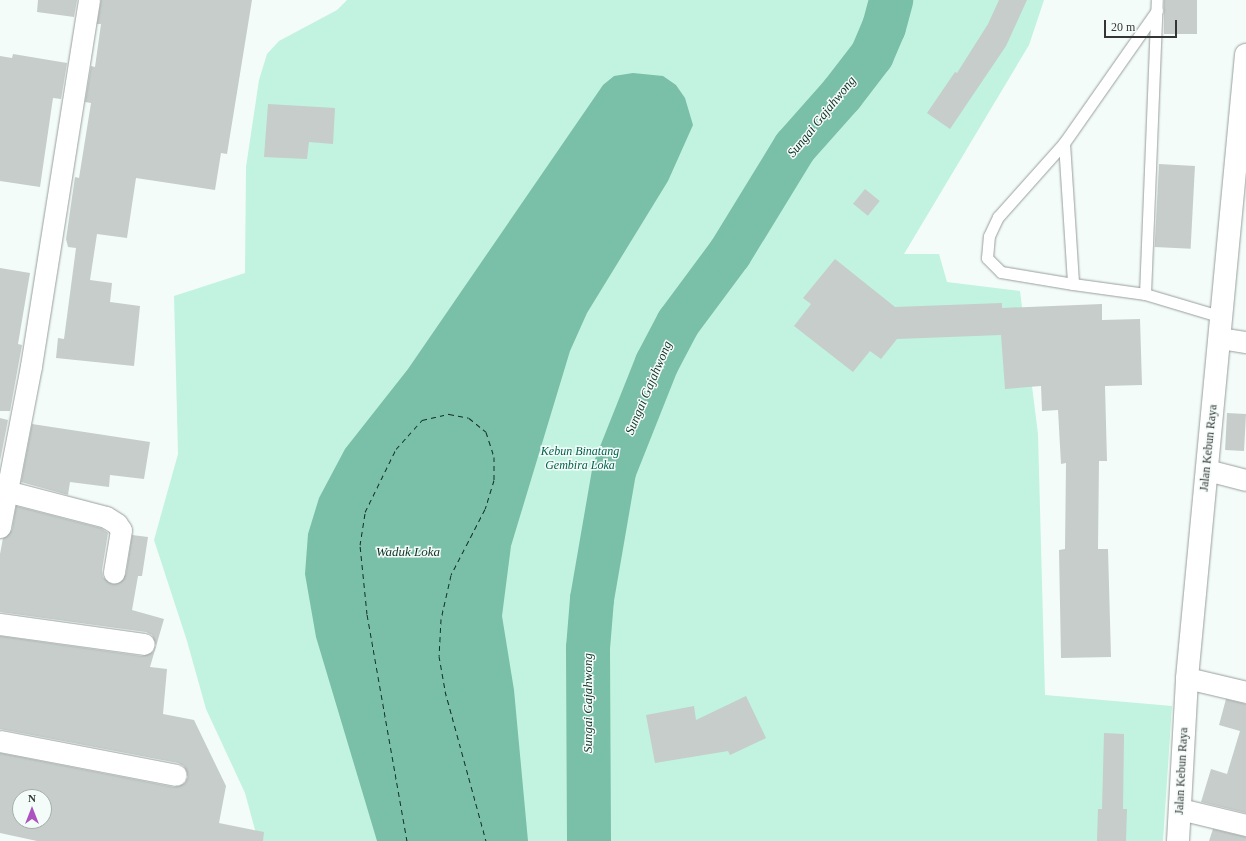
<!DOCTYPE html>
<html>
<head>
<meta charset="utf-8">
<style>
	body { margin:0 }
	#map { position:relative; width:1246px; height:841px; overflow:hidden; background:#f4fcf9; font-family:Georgia,serif }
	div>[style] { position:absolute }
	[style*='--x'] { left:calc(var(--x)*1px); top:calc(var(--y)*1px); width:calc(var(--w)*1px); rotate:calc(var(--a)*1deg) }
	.green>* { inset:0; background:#c1f3e0 }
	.water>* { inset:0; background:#7abfa7 }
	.river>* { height:44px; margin:-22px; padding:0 22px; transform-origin:22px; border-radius:22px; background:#7abfa7 }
	.ferry>* { height:1px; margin-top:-0.5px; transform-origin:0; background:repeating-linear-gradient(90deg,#0f3127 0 5px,transparent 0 9px) }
	.building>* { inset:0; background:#c6cdca; transform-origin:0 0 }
	.roads { filter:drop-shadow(0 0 1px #979f9c) drop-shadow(0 0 1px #979f9c) }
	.service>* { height:11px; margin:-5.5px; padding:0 5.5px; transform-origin:5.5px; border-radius:5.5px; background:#fff }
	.minor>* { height:21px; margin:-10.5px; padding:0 10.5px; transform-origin:10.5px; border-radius:10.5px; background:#fff }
	.tertiary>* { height:22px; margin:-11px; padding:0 11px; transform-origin:11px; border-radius:11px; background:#fff }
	span { translate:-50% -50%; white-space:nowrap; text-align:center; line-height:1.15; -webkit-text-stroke:3px #f4fcf9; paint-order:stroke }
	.street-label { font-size:12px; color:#333635 }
	.park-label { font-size:12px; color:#03634d; font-style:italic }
	.water-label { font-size:13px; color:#0f3127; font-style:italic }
	.north { position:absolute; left:12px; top:789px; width:40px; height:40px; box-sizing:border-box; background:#f4fcf9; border:1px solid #a7adab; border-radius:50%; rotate:0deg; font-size:11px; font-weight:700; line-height:16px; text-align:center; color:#333635 }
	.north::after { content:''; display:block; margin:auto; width:14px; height:18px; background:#ac53bf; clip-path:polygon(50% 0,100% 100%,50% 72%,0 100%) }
	.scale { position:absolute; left:1104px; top:20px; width:73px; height:18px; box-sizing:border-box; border:2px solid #333635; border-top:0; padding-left:5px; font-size:12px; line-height:14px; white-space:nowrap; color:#333635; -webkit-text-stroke:3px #f4fcf9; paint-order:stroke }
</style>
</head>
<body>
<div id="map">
	<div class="green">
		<div style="clip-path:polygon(347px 0,1044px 0,1029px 45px,904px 254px,939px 254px,947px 282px,1020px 291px,1038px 434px,1045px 695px,1172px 706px,1163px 841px,258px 841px,245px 793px,206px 709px,187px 641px,154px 540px,178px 454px,174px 296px,245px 273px,246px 167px,259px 80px,267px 54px,279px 41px,337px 10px)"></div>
	</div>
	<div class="water">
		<div style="clip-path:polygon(633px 73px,663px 76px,676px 85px,685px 98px,693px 125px,668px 181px,587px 313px,570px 351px,511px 546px,502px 616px,514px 690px,528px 841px,377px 841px,316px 637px,305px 574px,308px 534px,319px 498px,345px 449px,408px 369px,603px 85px,614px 76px)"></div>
	</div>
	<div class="river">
		<div style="--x:589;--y:841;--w:193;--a:-90.3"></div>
		<div style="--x:588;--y:648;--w:49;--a:-85.3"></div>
		<div style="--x:592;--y:599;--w:130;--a:-80.2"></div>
		<div style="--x:614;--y:471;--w:116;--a:-68.3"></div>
		<div style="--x:657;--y:363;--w:45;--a:-62.3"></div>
		<div style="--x:678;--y:323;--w:87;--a:-53.4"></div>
		<div style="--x:730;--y:253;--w:124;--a:-58.5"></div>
		<div style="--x:795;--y:147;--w:71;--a:-48.4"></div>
		<div style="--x:842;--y:94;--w:49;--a:-52.4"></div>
		<div style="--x:872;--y:55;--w:30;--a:-67"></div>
		<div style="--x:884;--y:27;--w:28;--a:-75"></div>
	</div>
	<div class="ferry">
		<div style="--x:407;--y:841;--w:230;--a:-100"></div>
		<div style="--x:367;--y:614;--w:69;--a:-95.8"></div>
		<div style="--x:360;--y:545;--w:33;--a:-81"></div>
		<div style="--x:365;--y:512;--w:70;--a:-63.8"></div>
		<div style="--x:396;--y:449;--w:39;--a:-48"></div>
		<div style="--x:422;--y:420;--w:28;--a:-13"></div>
		<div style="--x:449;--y:414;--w:20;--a:11"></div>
		<div style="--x:469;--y:418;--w:22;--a:39"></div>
		<div style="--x:486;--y:432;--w:26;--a:72"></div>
		<div style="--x:494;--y:457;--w:23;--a:90"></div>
		<div style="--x:494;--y:480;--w:30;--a:107"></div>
		<div style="--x:485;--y:509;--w:74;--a:117.3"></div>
		<div style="--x:451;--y:575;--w:45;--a:102.8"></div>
		<div style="--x:441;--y:619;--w:37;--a:93"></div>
		<div style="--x:439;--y:656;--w:36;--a:80"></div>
		<div style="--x:445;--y:691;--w:156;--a:74.7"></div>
	</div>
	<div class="building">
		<div style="clip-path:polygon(38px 0,77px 0,74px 17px,37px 12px)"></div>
		<div style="clip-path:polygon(101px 0,252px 0,227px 154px,221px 153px,215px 190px,136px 178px,127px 238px,97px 234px,90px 280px,112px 283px,110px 302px,140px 306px,134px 366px,56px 358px,58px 338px,64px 339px,76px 248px,68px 247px,66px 239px,75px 177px,79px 178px,91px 103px,85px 102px,91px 66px,95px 67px,101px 24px,97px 24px)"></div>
		<div style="clip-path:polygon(999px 0,1027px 0,1006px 46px,950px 129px,927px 113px,955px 72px,957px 73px,988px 24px)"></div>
		<div style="left:1164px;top:0;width:33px;height:34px"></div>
		<div style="clip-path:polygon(13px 54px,67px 63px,61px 99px,53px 98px,40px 187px,0 181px,0 56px,12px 58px)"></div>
		<div style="clip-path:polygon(268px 104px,335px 108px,333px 144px,309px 142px,307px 159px,264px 157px)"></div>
		<div style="left:1159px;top:164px;width:36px;height:83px;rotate:3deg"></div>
		<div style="left:865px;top:189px;width:19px;height:19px;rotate:39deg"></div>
		<div style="clip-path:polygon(835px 259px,895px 307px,1002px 303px,1002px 308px,1102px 304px,1102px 320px,1140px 319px,1142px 385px,1105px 386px,1107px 461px,1099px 461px,1098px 549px,1108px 549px,1111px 657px,1061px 658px,1059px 550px,1065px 549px,1066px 463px,1061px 464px,1058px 410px,1042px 411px,1041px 386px,1005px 389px,1001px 335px,897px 339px,881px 359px,870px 351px,853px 372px,794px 326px,811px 304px,803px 298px)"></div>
		<div style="clip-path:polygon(0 268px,30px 273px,18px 344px,22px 345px,10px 411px,0 411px)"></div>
		<div style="left:1227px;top:413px;width:19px;height:37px;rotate:3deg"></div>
		<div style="clip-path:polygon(0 418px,8px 420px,0 461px)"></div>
		<div style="clip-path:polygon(32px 424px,150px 442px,144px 479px,110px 475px,109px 487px,70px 482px,68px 495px,21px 482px)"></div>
		<div style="clip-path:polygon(evenodd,16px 506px,101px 528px,108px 533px,102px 570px,103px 577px,112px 584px,119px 583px,126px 574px,132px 535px,148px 537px,142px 576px,138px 576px,132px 610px,164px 619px,150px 667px,167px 669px,163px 714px,194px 720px,226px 786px,219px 823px,264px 832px,263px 841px,37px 841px,0 833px,0 753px,174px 787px,185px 783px,188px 777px,184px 766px,178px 763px,0 729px,0 636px,142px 656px,153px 652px,156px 645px,152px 635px,146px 632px,0 612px,0 554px,3px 538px,12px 530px,16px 506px,20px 797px,44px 797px,44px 821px,20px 821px,20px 797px)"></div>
		<div style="clip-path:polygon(746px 696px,766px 738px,730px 755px,728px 751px,655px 763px,646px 715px,694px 706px,696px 720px)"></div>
		<div style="clip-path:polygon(1226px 699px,1246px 704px,1246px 813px,1201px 802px,1211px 769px,1227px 774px,1240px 731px,1219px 725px)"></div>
		<div style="clip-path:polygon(1104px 733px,1124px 734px,1123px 809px,1127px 809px,1126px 841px,1097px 841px,1098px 809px,1102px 809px)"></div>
		<div style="clip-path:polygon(1213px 829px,1246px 837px,1246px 841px,1209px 841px)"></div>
	</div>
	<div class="roads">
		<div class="service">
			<div style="--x:1064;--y:143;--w:141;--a:86.3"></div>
			<div style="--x:1073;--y:284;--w:73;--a:-170.5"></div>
			<div style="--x:1001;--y:272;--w:20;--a:-135"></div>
			<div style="--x:987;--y:258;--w:22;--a:-85"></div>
			<div style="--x:989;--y:236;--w:21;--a:-65"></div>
			<div style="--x:998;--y:217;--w:99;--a:-48.3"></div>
			<div style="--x:1064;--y:143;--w:162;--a:-55"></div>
			<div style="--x:1073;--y:284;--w:73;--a:7.9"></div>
			<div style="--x:1145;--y:294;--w:80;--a:16.6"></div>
			<div style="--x:1145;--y:294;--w:294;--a:-87.7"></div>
		</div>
		<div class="minor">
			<div style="--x:1220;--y:338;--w:26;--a:9"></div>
			<div style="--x:1207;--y:470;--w:40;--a:14.4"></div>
			<div style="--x:6;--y:491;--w:103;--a:14.6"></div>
			<div style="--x:106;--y:517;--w:13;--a:32"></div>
			<div style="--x:117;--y:524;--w:7;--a:56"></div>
			<div style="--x:121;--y:530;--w:43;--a:99.5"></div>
			<div style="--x:0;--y:527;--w:164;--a:-79.1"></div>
			<div style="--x:31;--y:366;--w:371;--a:-81"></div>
			<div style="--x:0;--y:624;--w:145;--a:7.9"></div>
			<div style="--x:1187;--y:678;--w:61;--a:13.3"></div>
			<div style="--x:0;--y:741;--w:179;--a:10.9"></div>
			<div style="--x:1180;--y:809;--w:68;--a:13.6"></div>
		</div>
		<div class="tertiary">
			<div style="--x:1178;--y:841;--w:163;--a:-86.8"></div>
			<div style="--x:1187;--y:678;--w:626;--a:-84.59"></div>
		</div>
	</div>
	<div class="street-label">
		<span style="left:1209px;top:448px;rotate:-84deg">Jalan Kebun Raya</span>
		<span style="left:1182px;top:771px;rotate:-87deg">Jalan Kebun Raya</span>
	</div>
	<div class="park-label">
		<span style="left:580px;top:459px">Kebun Binatang<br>Gembira Loka</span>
	</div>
	<div class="water-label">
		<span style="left:822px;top:117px;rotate:-51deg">Sungai Gajahwong</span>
		<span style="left:649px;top:388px;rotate:-67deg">Sungai Gajahwong</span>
		<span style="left:408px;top:552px">Waduk Loka</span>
		<span style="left:588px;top:703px;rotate:-90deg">Sungai Gajahwong</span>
	</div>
	<div class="north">N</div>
	<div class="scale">20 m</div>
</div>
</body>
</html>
